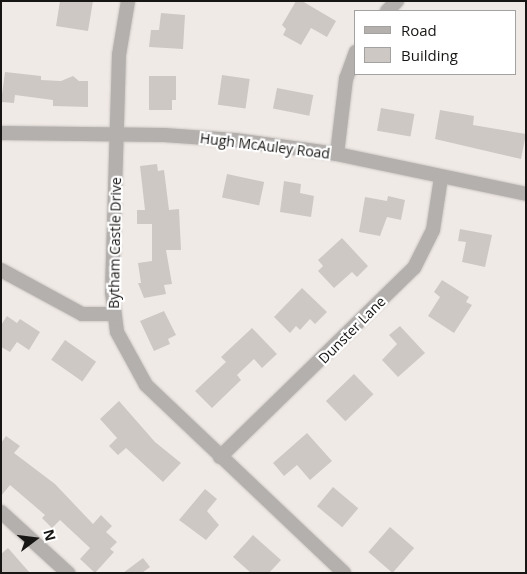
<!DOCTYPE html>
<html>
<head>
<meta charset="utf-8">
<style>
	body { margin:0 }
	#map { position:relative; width:527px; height:574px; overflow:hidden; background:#f0eae6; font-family:"Open Sans",sans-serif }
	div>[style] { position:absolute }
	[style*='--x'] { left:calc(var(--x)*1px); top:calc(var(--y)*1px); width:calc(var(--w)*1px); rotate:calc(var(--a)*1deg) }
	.building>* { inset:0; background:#cec8c4; transform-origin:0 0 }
	.roads { filter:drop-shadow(0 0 1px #cdc8c4) drop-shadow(0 0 1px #cdc8c4) }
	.street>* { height:14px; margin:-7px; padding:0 7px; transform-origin:7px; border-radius:7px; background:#b3b0ae }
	span { translate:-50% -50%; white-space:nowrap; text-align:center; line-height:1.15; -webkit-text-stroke:4.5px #fff; paint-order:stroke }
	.street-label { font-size:14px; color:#181614 }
	.frame { position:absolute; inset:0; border:2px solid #181614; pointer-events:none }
	.legend { position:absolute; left:354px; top:10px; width:162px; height:65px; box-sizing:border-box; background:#fff; border:1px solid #a3a2a1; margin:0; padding:6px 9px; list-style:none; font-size:15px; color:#181614 }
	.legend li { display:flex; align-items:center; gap:10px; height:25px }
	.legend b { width:25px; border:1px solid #a3a2a1 }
	.north { position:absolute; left:10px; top:514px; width:50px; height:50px; -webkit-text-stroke:4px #fff; paint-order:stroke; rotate:75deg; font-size:14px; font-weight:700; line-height:20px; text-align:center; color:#181614 }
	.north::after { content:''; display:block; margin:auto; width:18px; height:22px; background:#181614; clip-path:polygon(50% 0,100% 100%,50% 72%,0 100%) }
</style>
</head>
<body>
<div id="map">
	<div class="building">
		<div style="clip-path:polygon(60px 1px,93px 1px,88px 31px,56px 26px)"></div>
		<div style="clip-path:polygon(296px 1px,302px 1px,336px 21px,327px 37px,311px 28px,301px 45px,283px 35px,286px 29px,282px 25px)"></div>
		<div style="clip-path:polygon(161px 13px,185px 15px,183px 49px,149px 47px,151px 30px,159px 30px)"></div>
		<div style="clip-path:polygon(5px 72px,41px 76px,41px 80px,61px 81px,73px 76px,79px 81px,88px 81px,88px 107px,53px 106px,53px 100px,15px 95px,14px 103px,1px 102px)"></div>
		<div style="left:222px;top:75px;width:28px;height:30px;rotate:8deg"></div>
		<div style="clip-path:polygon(149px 76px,176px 76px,176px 100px,172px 100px,172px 110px,149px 110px)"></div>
		<div style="left:277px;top:88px;width:37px;height:21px;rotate:11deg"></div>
		<div style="left:381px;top:108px;width:34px;height:23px;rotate:10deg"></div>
		<div style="clip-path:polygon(440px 110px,474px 116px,473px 125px,526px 134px,521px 159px,435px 139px)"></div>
		<div style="clip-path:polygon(157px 164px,158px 171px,164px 170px,169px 210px,179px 209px,181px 250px,166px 250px,172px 284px,164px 285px,166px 294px,144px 298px,138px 283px,141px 283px,138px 263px,152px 261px,152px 224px,137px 224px,137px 210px,145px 210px,140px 166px)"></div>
		<div style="left:227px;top:174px;width:38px;height:24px;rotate:12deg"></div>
		<div style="clip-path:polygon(284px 181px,301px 184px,300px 193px,314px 196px,311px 217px,280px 212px)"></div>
		<div style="clip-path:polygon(388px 196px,405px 200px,401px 220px,387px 217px,380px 236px,359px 232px,365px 197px,387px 201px)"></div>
		<div style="clip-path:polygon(460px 229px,492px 235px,485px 267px,462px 262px,466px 242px,458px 241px)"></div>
		<div style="clip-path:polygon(342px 238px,368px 266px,357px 277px,352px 272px,334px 288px,318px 271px,323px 266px,318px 260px)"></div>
		<div style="clip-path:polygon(442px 280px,469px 297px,466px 302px,472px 305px,454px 333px,428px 316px,440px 297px,434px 292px)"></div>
		<div style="clip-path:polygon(302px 288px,327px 312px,315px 324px,310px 319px,300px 330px,296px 326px,290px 333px,274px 317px)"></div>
		<div style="clip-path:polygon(164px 311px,176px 335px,168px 339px,170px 344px,154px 351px,140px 321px)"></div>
		<div style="clip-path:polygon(7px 316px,17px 323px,20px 319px,40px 332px,29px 350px,17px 342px,10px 352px,1px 347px,1px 325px)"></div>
		<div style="clip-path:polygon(400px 326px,425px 353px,398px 377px,382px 360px,397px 344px,389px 335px)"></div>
		<div style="clip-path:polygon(252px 328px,277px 354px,262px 368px,254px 359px,237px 375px,241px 380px,212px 408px,195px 391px,226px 362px,221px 357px)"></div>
		<div style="left:65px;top:340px;width:38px;height:24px;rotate:35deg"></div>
		<div style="left:354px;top:374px;width:28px;height:39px;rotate:46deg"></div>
		<div style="clip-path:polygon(119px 401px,155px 442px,181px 463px,163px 482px,126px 448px,118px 455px,109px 446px,117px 438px,100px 419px)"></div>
		<div style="clip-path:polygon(307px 433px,332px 461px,310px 480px,297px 465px,284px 476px,273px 463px)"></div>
		<div style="clip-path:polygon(6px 436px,20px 446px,14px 453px,55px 484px,93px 524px,101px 515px,112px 526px,106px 532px,117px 542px,110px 549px,114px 552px,95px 573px,80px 559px,90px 548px,60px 520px,52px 528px,42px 518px,45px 515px,10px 485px,1px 496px,1px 443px)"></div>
		<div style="left:333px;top:487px;width:33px;height:25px;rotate:40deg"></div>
		<div style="clip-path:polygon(205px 489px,217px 499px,207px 511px,219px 525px,206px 540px,179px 520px)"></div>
		<div style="left:390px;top:527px;width:32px;height:33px;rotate:41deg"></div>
		<div style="clip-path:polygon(253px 535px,281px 560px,269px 573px,251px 573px,233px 557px)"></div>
		<div style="clip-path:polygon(8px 548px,30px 573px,1px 573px,1px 554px)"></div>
		<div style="clip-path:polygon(143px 558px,150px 567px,142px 573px,123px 573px)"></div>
	</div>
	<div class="roads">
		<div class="street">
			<div style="--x:128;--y:1;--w:55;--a:99.5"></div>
			<div style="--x:119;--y:55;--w:237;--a:91.7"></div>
			<div style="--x:112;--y:292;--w:40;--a:82.9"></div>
			<div style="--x:117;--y:332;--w:60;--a:61.3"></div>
			<div style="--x:146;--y:385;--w:273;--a:43.5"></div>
			<div style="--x:387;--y:11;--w:14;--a:-45"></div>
			<div style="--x:1;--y:133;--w:163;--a:0.7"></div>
			<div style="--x:164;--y:135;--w:71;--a:4"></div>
			<div style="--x:235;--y:140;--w:103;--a:7.8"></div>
			<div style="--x:337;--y:154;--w:193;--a:11.9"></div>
			<div style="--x:337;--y:154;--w:76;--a:-83.2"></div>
			<div style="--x:346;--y:79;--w:29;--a:-70"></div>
			<div style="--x:1;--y:270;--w:92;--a:28.5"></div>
			<div style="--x:82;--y:314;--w:32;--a:0"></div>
			<div style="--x:220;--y:457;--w:271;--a:-44.3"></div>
			<div style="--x:414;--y:268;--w:42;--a:-63.4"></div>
			<div style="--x:433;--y:230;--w:53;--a:-81.3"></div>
			<div style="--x:1;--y:512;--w:91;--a:42.3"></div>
		</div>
	</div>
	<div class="street-label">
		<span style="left:265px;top:146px;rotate:7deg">Hugh McAuley Road</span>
		<span style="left:115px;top:243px;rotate:-89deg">Bytham Castle Drive</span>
		<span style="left:352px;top:330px;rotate:-45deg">Dunster Lane</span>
	</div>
	<div class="frame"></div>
	<ul class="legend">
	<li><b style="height:6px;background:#b3b0ae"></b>Road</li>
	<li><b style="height:14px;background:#cec8c4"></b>Building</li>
	</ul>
	<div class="north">N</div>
</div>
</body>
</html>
